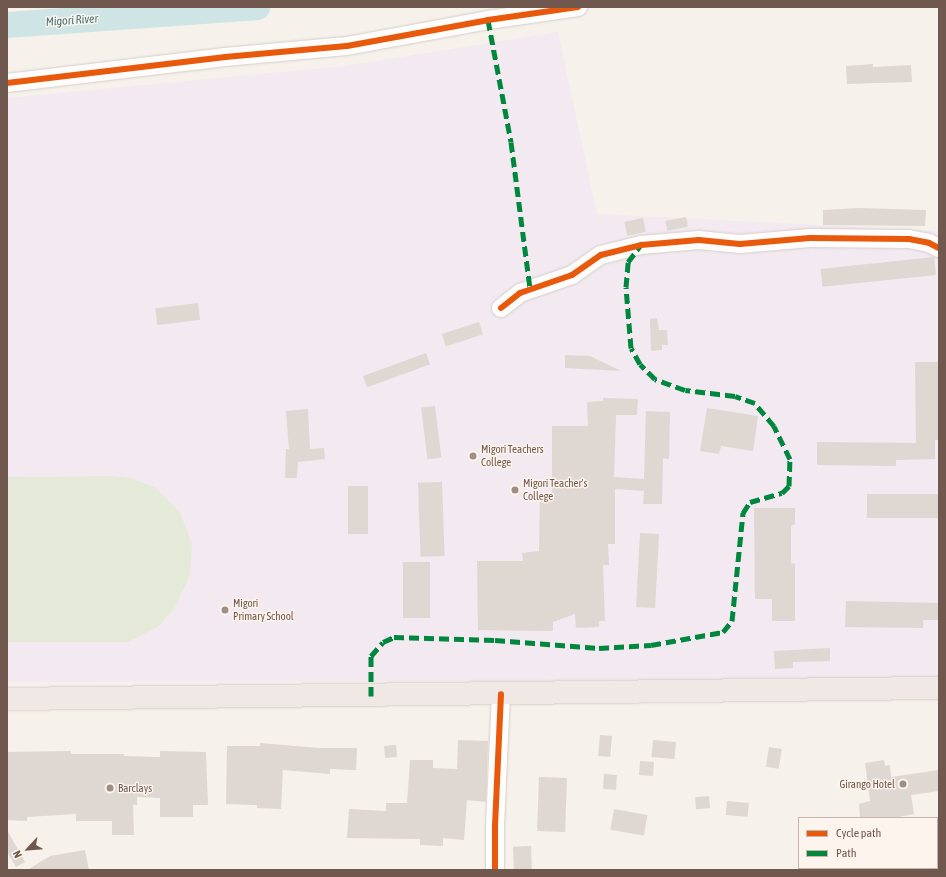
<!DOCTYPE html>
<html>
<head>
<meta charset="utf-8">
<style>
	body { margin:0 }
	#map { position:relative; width:946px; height:877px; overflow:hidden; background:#f6f1eb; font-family:"Asap Condensed",sans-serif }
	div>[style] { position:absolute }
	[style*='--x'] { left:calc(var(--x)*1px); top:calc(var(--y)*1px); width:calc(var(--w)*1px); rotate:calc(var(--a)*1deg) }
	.education>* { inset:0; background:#f2e9f1 }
	.green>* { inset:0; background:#e4ead7 }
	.river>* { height:26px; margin:-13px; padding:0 13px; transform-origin:13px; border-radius:13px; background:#cfe4e4 }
	.building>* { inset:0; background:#dfd7d1; transform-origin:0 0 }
	.roads { filter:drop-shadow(0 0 1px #d5cec9) drop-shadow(0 0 1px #d5cec9) }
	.minor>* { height:18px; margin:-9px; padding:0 9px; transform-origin:9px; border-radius:9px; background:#fefdfc }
	.highway>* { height:22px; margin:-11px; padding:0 11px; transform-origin:11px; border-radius:11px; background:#efe8e5 }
	.quiet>* { height:5px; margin-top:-2.5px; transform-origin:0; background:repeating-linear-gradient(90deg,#00873e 0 10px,transparent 0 15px) }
	.cycleway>* { height:6px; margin:-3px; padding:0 3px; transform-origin:3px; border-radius:3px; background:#e8590c }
	.dots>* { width:11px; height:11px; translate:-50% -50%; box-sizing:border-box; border:2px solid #fdf5ed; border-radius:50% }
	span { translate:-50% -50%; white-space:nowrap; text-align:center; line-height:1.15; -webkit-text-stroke:3px #fdf5ed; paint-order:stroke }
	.poi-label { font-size:11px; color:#70584e }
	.left { translate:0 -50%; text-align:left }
	.right { translate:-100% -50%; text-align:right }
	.water-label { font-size:12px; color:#47747a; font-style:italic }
	.frame { position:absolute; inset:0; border:8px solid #70584e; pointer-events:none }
	.legend { position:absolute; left:798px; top:817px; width:140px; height:52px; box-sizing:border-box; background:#fdf5ed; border:1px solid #c5b6ad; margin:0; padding:5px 7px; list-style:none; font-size:12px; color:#70584e }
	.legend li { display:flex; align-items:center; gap:8px; height:20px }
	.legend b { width:20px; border:1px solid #c5b6ad }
	.north { position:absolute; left:8px; top:829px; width:40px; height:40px; -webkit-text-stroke:3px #fdf5ed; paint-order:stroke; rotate:244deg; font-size:11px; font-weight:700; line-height:16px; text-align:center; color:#70584e }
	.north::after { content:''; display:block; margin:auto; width:14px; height:18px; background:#70584e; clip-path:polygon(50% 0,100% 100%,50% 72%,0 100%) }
</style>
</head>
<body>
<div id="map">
	<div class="education">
		<div style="clip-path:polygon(558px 32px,597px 214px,939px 231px,939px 680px,7px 682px,7px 98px,345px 66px)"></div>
	</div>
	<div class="green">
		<div style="clip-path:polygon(114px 476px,131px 478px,156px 488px,180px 512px,192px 544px,190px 575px,175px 607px,159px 626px,128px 642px,7px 642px,7px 477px)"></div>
	</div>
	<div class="river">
		<div style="--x:7;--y:25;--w:251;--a:-4.1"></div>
	</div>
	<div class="building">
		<div style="clip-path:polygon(873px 64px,873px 67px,911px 65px,912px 82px,847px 84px,846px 66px)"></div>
		<div style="clip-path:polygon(859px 208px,926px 210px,925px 226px,823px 225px,823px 210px)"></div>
		<div style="left:686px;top:217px;width:10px;height:21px;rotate:79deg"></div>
		<div style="left:643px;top:218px;width:14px;height:19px;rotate:78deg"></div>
		<div style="left:934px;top:257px;width:18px;height:114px;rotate:84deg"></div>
		<div style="left:198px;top:303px;width:17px;height:43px;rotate:83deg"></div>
		<div style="clip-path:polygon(657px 318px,659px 330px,667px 330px,668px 345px,662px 345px,662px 350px,651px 351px,650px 319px)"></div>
		<div style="left:479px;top:322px;width:13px;height:39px;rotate:72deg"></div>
		<div style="left:426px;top:353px;width:12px;height:67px;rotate:70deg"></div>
		<div style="clip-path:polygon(565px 355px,590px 356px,621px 371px,565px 368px)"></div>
		<div style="clip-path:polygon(915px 362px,939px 362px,939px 440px,935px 440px,935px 459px,896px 460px,896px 466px,817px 465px,817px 442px,916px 443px)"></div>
		<div style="clip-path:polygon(603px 398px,638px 399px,637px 415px,616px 415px,614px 477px,644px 479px,646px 411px,670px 412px,669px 459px,663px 458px,662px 504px,643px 504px,644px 491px,615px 489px,615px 544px,608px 544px,609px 565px,603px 565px,605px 621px,599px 621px,599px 627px,576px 628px,575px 614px,553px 622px,553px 631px,478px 630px,477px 561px,523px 561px,522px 553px,539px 551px,540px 496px,552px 496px,552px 426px,588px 426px,587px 402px,603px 401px)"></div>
		<div style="left:435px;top:406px;width:52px;height:14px;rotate:83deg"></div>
		<div style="clip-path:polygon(707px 408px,758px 416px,753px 451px,721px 446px,719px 454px,700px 451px)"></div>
		<div style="clip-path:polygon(308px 409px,310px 449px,324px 448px,325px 459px,298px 462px,297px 478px,285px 478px,286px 449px,289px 449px,286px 411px)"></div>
		<div style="left:442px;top:482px;width:74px;height:24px;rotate:88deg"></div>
		<div style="left:348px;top:486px;width:20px;height:48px"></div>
		<div style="left:939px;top:494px;width:24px;height:72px;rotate:90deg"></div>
		<div style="clip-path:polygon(754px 508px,795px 508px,795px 524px,791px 526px,791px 563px,795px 564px,795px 621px,772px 621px,772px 599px,755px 599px)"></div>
		<div style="left:640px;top:533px;width:19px;height:74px;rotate:3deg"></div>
		<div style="left:403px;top:562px;width:27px;height:56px"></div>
		<div style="clip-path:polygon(846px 601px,939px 603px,939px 620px,923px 620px,923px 628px,845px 627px)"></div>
		<div style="clip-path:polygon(830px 648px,830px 661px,793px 662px,793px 668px,775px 669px,774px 651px)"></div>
		<div style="left:600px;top:735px;width:12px;height:21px;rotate:5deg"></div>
		<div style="clip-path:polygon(458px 740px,488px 741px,486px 802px,467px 800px,464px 840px,443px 838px,443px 846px,420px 845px,420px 839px,347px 838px,349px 809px,386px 811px,386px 803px,407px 803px,410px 760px,433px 760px,433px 768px,457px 769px)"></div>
		<div style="left:653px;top:740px;width:23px;height:17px;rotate:5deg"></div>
		<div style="clip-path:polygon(260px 743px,319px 748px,357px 748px,356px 770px,330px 769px,330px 774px,283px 770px,281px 809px,257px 808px,257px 805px,226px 804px,227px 746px,260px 746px)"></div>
		<div style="left:396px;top:745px;width:12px;height:12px;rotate:85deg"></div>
		<div style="left:769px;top:747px;width:13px;height:20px;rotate:9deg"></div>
		<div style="clip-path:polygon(71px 751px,71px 754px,124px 754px,124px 756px,160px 757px,160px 751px,206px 752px,208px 805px,193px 805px,193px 817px,160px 817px,160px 798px,137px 797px,137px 805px,133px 805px,134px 835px,112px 835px,112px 821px,76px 821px,76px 814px,27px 817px,27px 821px,7px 820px,7px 752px)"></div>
		<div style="clip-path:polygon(884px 760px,885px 766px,890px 765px,891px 777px,939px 770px,939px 791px,911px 795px,914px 814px,894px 818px,860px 818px,859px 804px,870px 801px,865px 763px)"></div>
		<div style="left:640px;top:761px;width:14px;height:14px;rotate:4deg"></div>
		<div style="left:604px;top:774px;width:13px;height:15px;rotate:4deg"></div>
		<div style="left:539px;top:777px;width:28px;height:54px;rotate:2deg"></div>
		<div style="left:709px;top:796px;width:12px;height:14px;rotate:85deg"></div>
		<div style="left:727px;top:801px;width:22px;height:14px;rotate:5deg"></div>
		<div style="left:614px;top:809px;width:34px;height:21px;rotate:10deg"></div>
		<div style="clip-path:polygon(7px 830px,25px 862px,16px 867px,7px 852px)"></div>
		<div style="left:531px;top:846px;width:24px;height:18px;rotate:88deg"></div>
		<div style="clip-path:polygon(85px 850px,89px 870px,27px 870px,50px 856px)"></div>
	</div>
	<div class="roads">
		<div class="minor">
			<div style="--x:7;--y:83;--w:220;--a:-6.8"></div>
			<div style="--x:225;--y:57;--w:122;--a:-5.2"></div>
			<div style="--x:347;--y:46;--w:143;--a:-10.4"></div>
			<div style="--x:488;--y:20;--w:91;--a:-8.2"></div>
			<div style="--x:501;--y:308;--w:24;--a:-38"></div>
			<div style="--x:520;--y:293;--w:55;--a:-19.1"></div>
			<div style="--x:572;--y:275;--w:35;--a:-35"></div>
			<div style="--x:601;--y:255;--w:41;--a:-14"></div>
			<div style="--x:641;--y:245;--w:58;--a:-4.9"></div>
			<div style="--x:699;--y:240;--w:41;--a:5.6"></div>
			<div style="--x:740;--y:244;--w:70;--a:-4.9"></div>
			<div style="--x:810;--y:238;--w:99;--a:0.6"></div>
			<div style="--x:909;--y:239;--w:20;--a:11"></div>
			<div style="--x:929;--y:243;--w:11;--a:27"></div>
			<div style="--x:495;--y:870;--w:44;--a:-90"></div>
			<div style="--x:495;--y:826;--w:132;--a:-87.4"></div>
		</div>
		<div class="highway">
			<div style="--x:7;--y:699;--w:932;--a:-0.68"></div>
		</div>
	</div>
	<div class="quiet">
		<div style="--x:488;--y:20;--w:124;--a:79.3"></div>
		<div style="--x:511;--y:142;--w:147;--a:82.6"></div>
		<div style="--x:371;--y:696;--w:40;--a:-90"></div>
		<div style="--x:371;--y:656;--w:18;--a:-49"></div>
		<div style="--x:383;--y:642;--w:12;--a:-24"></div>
		<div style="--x:394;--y:637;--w:101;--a:1.7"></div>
		<div style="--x:495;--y:640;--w:104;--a:4.4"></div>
		<div style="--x:599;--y:648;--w:52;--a:-3.3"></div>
		<div style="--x:651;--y:645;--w:73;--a:-10.2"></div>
		<div style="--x:723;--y:632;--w:14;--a:-51"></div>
		<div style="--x:732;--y:621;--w:109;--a:-84.2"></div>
		<div style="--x:743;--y:513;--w:13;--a:-58"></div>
		<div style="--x:750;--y:502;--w:33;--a:-16"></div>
		<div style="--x:782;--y:493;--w:10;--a:-45"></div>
		<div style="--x:789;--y:486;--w:27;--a:-88"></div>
		<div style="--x:790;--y:459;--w:37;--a:-116"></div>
		<div style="--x:774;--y:426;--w:30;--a:-130"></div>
		<div style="--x:755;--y:403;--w:21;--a:-161"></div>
		<div style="--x:735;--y:396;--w:50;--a:-173.2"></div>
		<div style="--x:685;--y:390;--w:32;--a:-160"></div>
		<div style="--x:655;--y:379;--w:21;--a:-135"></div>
		<div style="--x:640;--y:364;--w:18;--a:-119"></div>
		<div style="--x:631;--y:348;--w:61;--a:-94.7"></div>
		<div style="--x:626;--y:287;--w:25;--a:-85"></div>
		<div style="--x:628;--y:262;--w:20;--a:-53"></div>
	</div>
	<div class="cycleway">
		<div style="--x:7;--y:83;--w:220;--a:-6.8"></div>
		<div style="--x:225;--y:57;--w:122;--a:-5.2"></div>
		<div style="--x:347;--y:46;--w:143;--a:-10.4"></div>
		<div style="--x:488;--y:20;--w:91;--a:-8.2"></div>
		<div style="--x:501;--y:308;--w:24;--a:-38"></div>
		<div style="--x:520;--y:293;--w:55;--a:-19.1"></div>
		<div style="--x:572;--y:275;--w:35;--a:-35"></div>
		<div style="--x:601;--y:255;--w:41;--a:-14"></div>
		<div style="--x:641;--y:245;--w:58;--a:-4.9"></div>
		<div style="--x:699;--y:240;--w:41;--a:5.6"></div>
		<div style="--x:740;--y:244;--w:70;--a:-4.9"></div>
		<div style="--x:810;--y:238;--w:99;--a:0.6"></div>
		<div style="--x:909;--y:239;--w:20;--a:11"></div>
		<div style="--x:929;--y:243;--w:11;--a:27"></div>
		<div style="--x:495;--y:870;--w:44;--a:-90"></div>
		<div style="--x:495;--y:826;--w:132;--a:-87.4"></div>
	</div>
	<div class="dots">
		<div style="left:473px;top:456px;background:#9f8e85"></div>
		<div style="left:515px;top:490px;background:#9f8e85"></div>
		<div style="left:225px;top:610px;background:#9f8e85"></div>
		<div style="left:903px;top:784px;background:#9f8e85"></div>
		<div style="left:110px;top:788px;background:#9f8e85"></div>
	</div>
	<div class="poi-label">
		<span class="left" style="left:481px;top:456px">Migori Teachers<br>College</span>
		<span class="left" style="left:523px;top:490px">Migori Teacher's<br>College</span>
		<span class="left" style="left:233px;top:610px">Migori<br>Primary School</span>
		<span class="right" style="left:895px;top:784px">Girango Hotel</span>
		<span class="left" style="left:118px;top:788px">Barclays</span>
	</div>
	<div class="water-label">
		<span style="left:72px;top:21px;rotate:-4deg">Migori River</span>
	</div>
	<div class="frame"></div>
	<ul class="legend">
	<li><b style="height:5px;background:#e8590c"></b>Cycle path</li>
	<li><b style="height:5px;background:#00873e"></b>Path</li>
	</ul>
	<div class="north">N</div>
</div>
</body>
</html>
